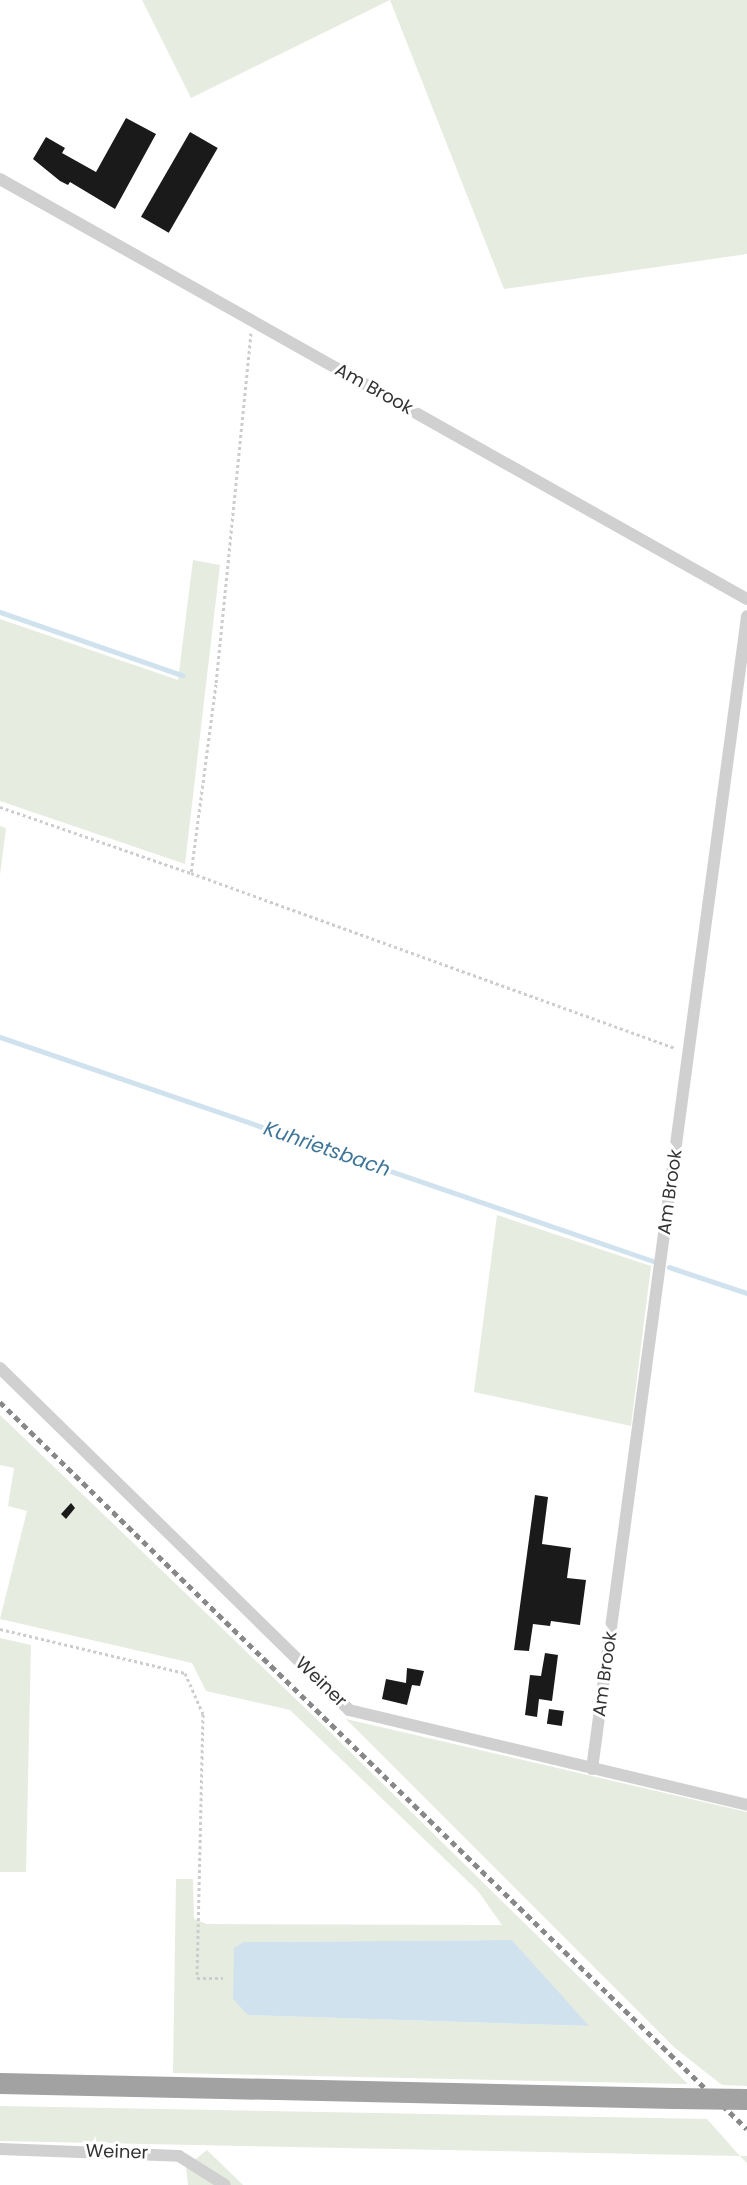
<!DOCTYPE html>
<html>
<head>
<meta charset="utf-8">
<style>
	body { margin:0 }
	#map { position:relative; width:747px; height:2185px; overflow:hidden; background:#fff; font-family:Poppins,sans-serif }
	div>[style] { position:absolute }
	[style*='--x'] { left:calc(var(--x)*1px); top:calc(var(--y)*1px); width:calc(var(--w)*1px); rotate:calc(var(--a)*1deg) }
	.green>* { inset:0; background:#e6ecdf }
	.water>* { inset:0; background:#cfe2ee }
	.stream>* { height:4.5px; margin:-2.25px; padding:0 2.25px; transform-origin:2.25px; border-radius:2.25px; background:#cfe2ee }
	.building>* { inset:0; background:#1a1a1a; transform-origin:0 0 }
	.path>* { height:3px; margin-top:-1.5px; transform-origin:0; background:repeating-linear-gradient(90deg,#cdcdcd 0 3px,transparent 0 6px) }
	.minor>* { height:12px; margin:-6px; padding:0 6px; transform-origin:6px; border-radius:6px; background:#d0d0d0 }
	.trunk>* { height:21px; margin:-10.5px; padding:0 10.5px; transform-origin:10.5px; border-radius:10.5px; background:#a2a2a2 }
	.rail>* { height:4.5px; margin-top:-2.25px; transform-origin:0; background:repeating-linear-gradient(90deg,#888 0 6px,transparent 0 10.5px) }
	.trunk-bridge>* { height:21px; margin:-10.5px; padding:0 10.5px; transform-origin:10.5px; border-radius:10.5px; background:#a2a2a2 }
	span { translate:-50% -50%; white-space:nowrap; text-align:center; line-height:1.15; -webkit-text-stroke:6px #fff; paint-order:stroke }
	.street-label { font-size:18px; color:#333 }
	.water-label { font-size:20px; color:#3f7597; font-style:italic }
</style>
</head>
<body>
<div id="map">
	<div class="green">
		<div style="clip-path:polygon(142px 0,747px 0,747px 254px,504px 289px,390px 0,191px 98px)"></div>
		<div style="clip-path:polygon(193px 560px,220px 565px,185px 864px,0 801px,0 619px,178px 680px)"></div>
		<div style="clip-path:polygon(0 826px,6px 828px,0 875px)"></div>
		<div style="clip-path:polygon(497px 1215px,651px 1266px,631px 1426px,474px 1392px)"></div>
		<div style="clip-path:polygon(evenodd,0 1415px,329px 1731px,688px 2084px,173px 2073px,176px 1879px,193px 1879px,194px 1919px,207px 1924px,502px 1925px,478px 1891px,290px 1710px,206px 1691px,192px 1663px,0 1619px,27px 1511px,8px 1506px,14px 1468px,0 1465px,0 1415px,512px 1940px,588px 2026px,248px 2015px,244px 1942px,512px 1940px)"></div>
		<div style="clip-path:polygon(0 1638px,31px 1645px,26px 1872px,0 1872px)"></div>
		<div style="clip-path:polygon(346px 1719px,747px 1812px,747px 2086px,722px 2085px,675px 2048px)"></div>
		<div style="clip-path:polygon(0 2106px,707px 2119px,740px 2156px,747px 2156px,747px 2163px,740px 2156px,0 2141px)"></div>
		<div style="clip-path:polygon(207px 2150px,243px 2185px,188px 2185px,186px 2167px)"></div>
	</div>
	<div class="water">
		<div style="clip-path:polygon(512px 1940px,589px 2026px,248px 2015px,233px 1999px,234px 1948px,244px 1942px)"></div>
	</div>
	<div class="stream">
		<div style="--x:0;--y:612;--w:193;--a:19.1"></div>
		<div style="--x:0;--y:1037;--w:690;--a:18.93"></div>
		<div style="--x:669;--y:1267;--w:82;--a:18.4"></div>
	</div>
	<div class="building">
		<div style="clip-path:polygon(126px 118px,156px 134px,115px 209px,70px 182px,68px 185px,60px 181px,33px 159px,46px 137px,65px 148px,62px 153px,96px 172px)"></div>
		<div style="left:190px;top:132px;width:32px;height:98px;rotate:30deg"></div>
		<div style="clip-path:polygon(535px 1495px,548px 1497px,542px 1544px,571px 1548px,567px 1578px,586px 1580px,580px 1625px,551px 1621px,550px 1626px,533px 1624px,529px 1651px,514px 1650px)"></div>
		<div style="clip-path:polygon(71px 1503px,75px 1508px,66px 1519px,61px 1514px)"></div>
		<div style="clip-path:polygon(545px 1653px,558px 1655px,552px 1701px,539px 1699px,537px 1717px,525px 1715px,530px 1675px,541px 1676px)"></div>
		<div style="clip-path:polygon(407px 1668px,424px 1671px,420px 1686px,412px 1685px,407px 1705px,382px 1699px,386px 1679px,406px 1683px)"></div>
		<div style="left:549px;top:1709px;width:15px;height:15px;rotate:8deg"></div>
	</div>
	<div class="path">
		<div style="--x:251;--y:333;--w:353;--a:95.7"></div>
		<div style="--x:216;--y:684;--w:191;--a:97.5"></div>
		<div style="--x:191;--y:873;--w:515;--a:19.88"></div>
		<div style="--x:0;--y:807;--w:202;--a:19.1"></div>
		<div style="--x:0;--y:1629;--w:190;--a:13.4"></div>
		<div style="--x:185;--y:1673;--w:45;--a:66.3"></div>
		<div style="--x:203;--y:1714;--w:264;--a:91.3"></div>
		<div style="--x:197;--y:1978;--w:26;--a:0"></div>
	</div>
	<div class="minor">
		<div style="--x:0;--y:179;--w:857;--a:29.35"></div>
		<div style="--x:0;--y:1368;--w:489;--a:44.4"></div>
		<div style="--x:349;--y:1710;--w:409;--a:13.4"></div>
		<div style="--x:592;--y:1769;--w:1163;--a:-82.34"></div>
		<div style="--x:0;--y:2149;--w:179;--a:2.2"></div>
		<div style="--x:179;--y:2156;--w:54;--a:32.2"></div>
	</div>
	<div class="trunk">
		<div style="--x:0;--y:2083;--w:674;--a:1.27"></div>
	</div>
	<div class="rail">
		<div style="--x:0;--y:1402;--w:1042;--a:44.22"></div>
	</div>
	<div class="trunk-bridge">
		<div style="--x:674;--y:2098;--w:73;--a:0.8"></div>
	</div>
	<div class="street-label">
		<span style="left:374px;top:389px;rotate:29deg">Am Brook</span>
		<span style="left:670px;top:1192px;rotate:-82deg">Am Brook</span>
		<span style="left:605px;top:1674px;rotate:-82deg">Am Brook</span>
		<span style="left:321px;top:1682px;rotate:44deg">Weiner</span>
		<span style="left:117px;top:2152px;rotate:2deg">Weiner</span>
	</div>
	<div class="water-label">
		<span style="left:327px;top:1149px;rotate:19deg">Kuhrietsbach</span>
	</div>
</div>
</body>
</html>
